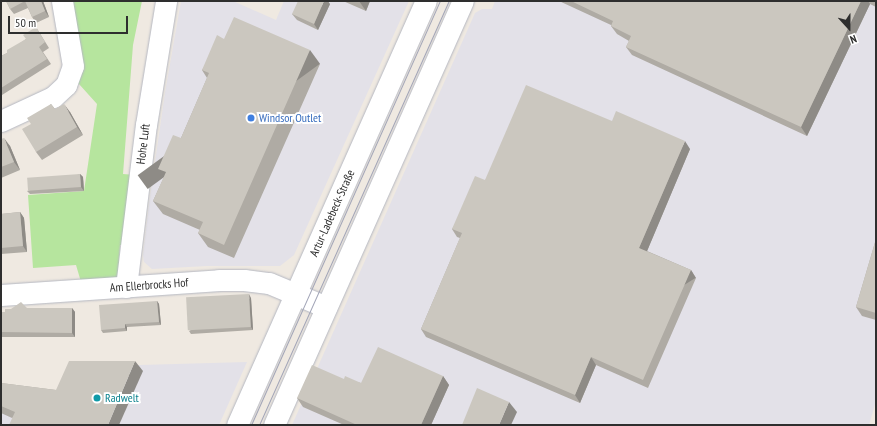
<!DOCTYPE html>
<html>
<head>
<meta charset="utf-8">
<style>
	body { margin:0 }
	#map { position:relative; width:877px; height:426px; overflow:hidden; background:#efe9e1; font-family:"PT Sans Narrow",sans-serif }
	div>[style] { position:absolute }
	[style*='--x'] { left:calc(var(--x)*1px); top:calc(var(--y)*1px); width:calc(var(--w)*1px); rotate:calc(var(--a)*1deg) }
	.industrial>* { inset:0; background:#e3e1e8 }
	.green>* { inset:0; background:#b6e59e }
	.roads { filter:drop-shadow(0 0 1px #b4b7c1) drop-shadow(0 0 1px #b4b7c1) }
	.minor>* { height:21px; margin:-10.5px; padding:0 10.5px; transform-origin:10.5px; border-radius:10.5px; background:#fff }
	.tram>* { height:1px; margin:-0.5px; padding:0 0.5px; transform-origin:0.5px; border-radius:0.5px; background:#a3a6b8 }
	.wall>* { inset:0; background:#afaba4 }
	.shaded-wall>* { inset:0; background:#8e8b86; transform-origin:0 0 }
	.building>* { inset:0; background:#cbc7bf; transform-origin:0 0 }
	.dots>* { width:11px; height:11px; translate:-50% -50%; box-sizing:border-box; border:2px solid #fff; border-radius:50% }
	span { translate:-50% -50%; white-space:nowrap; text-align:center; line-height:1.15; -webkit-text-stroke:4px #fff; paint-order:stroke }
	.shop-label { font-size:12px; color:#366cbe }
	.left { translate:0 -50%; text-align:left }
	.street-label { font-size:12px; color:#2e2e2e }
	.culture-label { font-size:12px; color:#0d838f }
	.frame { position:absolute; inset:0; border:2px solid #2e2e2e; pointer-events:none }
	.north { position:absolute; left:829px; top:8px; width:40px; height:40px; -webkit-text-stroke:3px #fff; paint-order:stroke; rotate:159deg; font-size:11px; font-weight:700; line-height:16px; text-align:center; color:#2e2e2e }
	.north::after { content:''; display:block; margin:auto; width:14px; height:18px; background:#2e2e2e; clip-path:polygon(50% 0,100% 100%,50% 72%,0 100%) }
	.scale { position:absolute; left:8px; top:16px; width:120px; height:18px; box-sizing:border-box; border:2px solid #2e2e2e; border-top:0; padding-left:5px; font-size:12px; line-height:14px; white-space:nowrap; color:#2e2e2e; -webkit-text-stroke:3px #fff; paint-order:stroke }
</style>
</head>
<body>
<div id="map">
	<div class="industrial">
		<div style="clip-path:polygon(181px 1px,233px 1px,276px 20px,284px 1px,409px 1px,294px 255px,280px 266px,207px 266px,152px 269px,144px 262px,143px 255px,149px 204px,165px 93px)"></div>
		<div style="clip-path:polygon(495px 1px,876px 1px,876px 401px,869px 425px,292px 425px,475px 13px,482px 9px,492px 9px)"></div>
		<div style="clip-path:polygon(247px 362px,219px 425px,1px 425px,1px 390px,55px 398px,68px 367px)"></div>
	</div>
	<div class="green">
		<div style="clip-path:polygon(66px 1px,142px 1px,133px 45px,123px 174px,135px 175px,128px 245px,120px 245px,118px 280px,81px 282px,76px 265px,33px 268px,28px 195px,84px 191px,97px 104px,79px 84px,71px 86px)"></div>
	</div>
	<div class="roads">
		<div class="minor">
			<div style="--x:1;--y:121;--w:57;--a:-24.8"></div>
			<div style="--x:53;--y:97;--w:18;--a:-43"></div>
			<div style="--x:66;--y:85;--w:20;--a:-70"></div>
			<div style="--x:73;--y:66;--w:66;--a:-99.6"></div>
			<div style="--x:126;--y:287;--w:163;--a:-83"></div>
			<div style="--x:146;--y:125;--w:126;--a:-80.8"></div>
			<div style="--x:1;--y:295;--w:219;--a:-3.9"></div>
			<div style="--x:219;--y:280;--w:25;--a:0"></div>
			<div style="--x:244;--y:280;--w:25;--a:7"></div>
			<div style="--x:269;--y:283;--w:62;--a:22.8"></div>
			<div style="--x:237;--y:425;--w:464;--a:-66"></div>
			<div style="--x:274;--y:425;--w:464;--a:-66"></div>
		</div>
	</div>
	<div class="tram">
		<div style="--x:251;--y:425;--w:464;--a:-66"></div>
		<div style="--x:259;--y:425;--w:465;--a:-65.9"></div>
	</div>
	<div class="wall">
		<div style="clip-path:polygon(6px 1px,43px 1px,49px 17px,36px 23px,32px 17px,28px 8px,14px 14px,10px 9px)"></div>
		<div style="clip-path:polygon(343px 1px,370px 1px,366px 11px)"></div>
		<div style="clip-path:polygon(559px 1px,876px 1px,876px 7px,870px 4px,807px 136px,632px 55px,626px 47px,629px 41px,617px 34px,611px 26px,611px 25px)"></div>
		<div style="clip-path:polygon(330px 4px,318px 30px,297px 20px,292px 14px)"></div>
		<div style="clip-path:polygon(36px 27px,49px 48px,43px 52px,51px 64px,2px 95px,1px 93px,1px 56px,7px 53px,26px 39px)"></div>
		<div style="clip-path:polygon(224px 39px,320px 64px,234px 258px,208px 247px,198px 233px,200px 230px,163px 214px,153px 201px,164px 177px,158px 169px,181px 138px,207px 78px,202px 70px)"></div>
		<div style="clip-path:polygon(51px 104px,55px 109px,70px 112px,83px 135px,42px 160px,36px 152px,31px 124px)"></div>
		<div style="clip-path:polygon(612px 121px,690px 149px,647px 251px,691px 270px,696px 278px,648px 388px,596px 365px,580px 403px,426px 337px,421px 329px,460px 238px,457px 237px,452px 229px,485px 180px)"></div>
		<div style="clip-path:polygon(1px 139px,10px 146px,20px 170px,1px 178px)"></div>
		<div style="clip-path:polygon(80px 174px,83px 177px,84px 191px,30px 194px,27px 191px)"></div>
		<div style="clip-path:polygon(20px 212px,24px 218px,27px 252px,1px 254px,1px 214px)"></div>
		<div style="clip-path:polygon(876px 239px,876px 320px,862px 316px,856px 307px)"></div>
		<div style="clip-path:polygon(251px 298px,253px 330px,191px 334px,189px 331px)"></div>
		<div style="clip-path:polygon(157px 301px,159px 304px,161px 325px,127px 327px,127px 331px,103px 333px,101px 330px)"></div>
		<div style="clip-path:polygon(27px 308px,72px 308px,75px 312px,75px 337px,2px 337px,1px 335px,1px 312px,5px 312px,11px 309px)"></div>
		<div style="clip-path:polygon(143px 371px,12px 418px,1px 413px,1px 383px,56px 390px)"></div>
		<div style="clip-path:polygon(443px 376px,449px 385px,431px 425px,344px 425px,303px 407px,297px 398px,344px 379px,361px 383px)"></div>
	</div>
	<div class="shaded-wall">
		<div style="clip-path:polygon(41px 1px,43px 1px,49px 17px,45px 11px)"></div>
		<div style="clip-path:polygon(324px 1px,328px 1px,330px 4px,318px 30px,314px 24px)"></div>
		<div style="clip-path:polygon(359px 1px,370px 1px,366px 11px)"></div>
		<div style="clip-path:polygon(861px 1px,868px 1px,870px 4px,807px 136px,801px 127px)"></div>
		<div style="left:310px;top:50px;width:17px;height:213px;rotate:54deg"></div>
		<div style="clip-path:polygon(64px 104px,70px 112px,83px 135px,77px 127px)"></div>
		<div style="clip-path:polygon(4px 138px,10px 146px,20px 170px,14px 162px)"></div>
		<div style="clip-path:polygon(685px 141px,690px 149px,645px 256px,639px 248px)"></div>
		<div style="clip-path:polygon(80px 174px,83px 177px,84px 191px,81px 187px)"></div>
		<div style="clip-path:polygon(20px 212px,24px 218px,27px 252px,23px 246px)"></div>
		<div style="left:691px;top:270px;width:9px;height:120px;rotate:58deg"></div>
		<div style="clip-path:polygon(249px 294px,251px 298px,253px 330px,251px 327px)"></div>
		<div style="clip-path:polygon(157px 301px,159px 304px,161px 325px,159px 322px)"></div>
		<div style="clip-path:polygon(72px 308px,75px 312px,75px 337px,72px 333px)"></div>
		<div style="clip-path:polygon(125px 324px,127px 327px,127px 331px,125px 328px)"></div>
		<div style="clip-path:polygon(591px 357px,596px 365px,580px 403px,575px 395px)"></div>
		<div style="clip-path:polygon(135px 361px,143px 371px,119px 425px,108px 425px)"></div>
		<div style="clip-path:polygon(443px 376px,449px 385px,431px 425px,421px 425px)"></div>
		<div style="clip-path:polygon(509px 402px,517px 412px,511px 425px,499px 425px)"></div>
	</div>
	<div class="building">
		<div style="clip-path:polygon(6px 1px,41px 1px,45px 11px,32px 17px,25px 1px,10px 9px)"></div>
		<div style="clip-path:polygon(298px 1px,324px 1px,314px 24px,292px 14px)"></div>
		<div style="clip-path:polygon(571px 1px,861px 1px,801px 127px,626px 47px,631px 36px,611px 26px,613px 21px)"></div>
		<div style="clip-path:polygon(234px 17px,310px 50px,224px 245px,198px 233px,203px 222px,153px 201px,166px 172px,158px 169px,173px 135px,181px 138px,209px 73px,202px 70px,217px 35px,224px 39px)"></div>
		<div style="clip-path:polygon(36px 27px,45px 42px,39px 47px,47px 59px,1px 88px,1px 56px,7px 53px,7px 50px,26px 39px,23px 35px)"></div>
		<div style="clip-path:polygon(526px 85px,612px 121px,616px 111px,685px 141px,639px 248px,691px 270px,643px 380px,591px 357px,575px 395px,421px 329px,462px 233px,452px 229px,475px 176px,485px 180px)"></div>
		<div style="clip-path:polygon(51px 104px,55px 109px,64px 104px,77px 127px,36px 152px,22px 129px,31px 124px,27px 118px)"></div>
		<div style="clip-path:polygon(4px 138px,14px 162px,1px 167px,1px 139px)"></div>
		<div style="left:80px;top:174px;width:13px;height:53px;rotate:86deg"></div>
		<div style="clip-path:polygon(20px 212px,23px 246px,1px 248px,1px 214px)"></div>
		<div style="clip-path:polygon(876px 239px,876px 313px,856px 307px)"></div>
		<div style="left:249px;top:294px;width:33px;height:63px;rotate:87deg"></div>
		<div style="clip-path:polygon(157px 301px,159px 322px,125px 324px,125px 328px,101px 330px,99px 305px)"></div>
		<div style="clip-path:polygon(21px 302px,27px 308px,72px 308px,72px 333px,1px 332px,1px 312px,5px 312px,5px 309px,11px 309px)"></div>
		<div style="clip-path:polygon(378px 347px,443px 376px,421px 425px,357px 425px,297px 398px,312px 365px,344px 379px,345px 376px,361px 383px)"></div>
		<div style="clip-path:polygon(69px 361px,135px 361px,108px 425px,9px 425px,15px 412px,1px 406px,1px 383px,56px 390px)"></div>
		<div style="clip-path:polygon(477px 388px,509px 402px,499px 425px,462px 425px)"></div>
	</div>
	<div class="dots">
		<div style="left:251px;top:118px;background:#3f7fe0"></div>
		<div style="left:97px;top:398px;background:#0f9aa8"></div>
	</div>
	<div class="shop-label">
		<span class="left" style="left:259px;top:118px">Windsor Outlet</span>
	</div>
	<div class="street-label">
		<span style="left:143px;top:144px;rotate:-83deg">Hohe Luft</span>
		<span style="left:332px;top:213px;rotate:-66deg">Artur-Ladebeck-Straße</span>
		<span style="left:149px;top:285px;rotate:-4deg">Am Ellerbrocks Hof</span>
	</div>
	<div class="culture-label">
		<span class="left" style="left:105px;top:398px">Radwelt</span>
	</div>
	<div class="frame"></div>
	<div class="north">N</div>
	<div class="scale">50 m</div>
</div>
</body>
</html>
